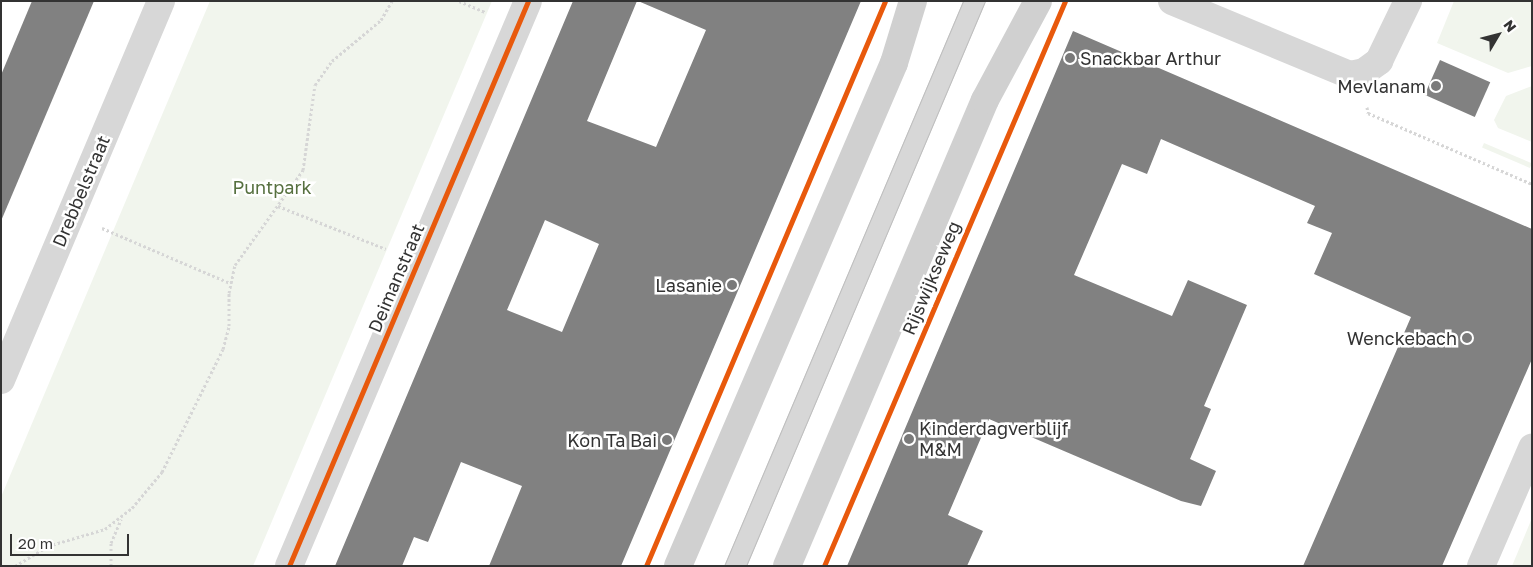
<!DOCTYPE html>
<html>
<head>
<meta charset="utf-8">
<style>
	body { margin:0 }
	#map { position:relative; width:1533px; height:567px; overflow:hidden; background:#fff; font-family:"Golos Text",sans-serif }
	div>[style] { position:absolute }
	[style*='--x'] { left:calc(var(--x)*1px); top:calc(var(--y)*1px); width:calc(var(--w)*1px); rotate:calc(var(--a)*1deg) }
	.green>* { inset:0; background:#f1f5ed; transform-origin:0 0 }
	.building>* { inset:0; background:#818181; transform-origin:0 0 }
	.path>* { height:3px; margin-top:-1.5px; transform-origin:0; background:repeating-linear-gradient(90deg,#d6d6d6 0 2.5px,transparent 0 5px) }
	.service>* { height:21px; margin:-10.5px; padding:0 10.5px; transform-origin:10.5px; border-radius:10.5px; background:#d7d7d7 }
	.minor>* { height:28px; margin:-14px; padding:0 14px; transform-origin:14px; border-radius:14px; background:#d7d7d7 }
	.secondary>* { height:28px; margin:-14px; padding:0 14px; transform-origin:14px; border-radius:14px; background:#d0d0d0 }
	.tram>* { height:1px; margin:-0.5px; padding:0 0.5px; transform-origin:0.5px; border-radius:0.5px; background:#bebebe }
	.cycleway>* { height:5px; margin:-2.5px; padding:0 2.5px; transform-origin:2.5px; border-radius:2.5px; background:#e8590c }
	.dots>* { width:14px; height:14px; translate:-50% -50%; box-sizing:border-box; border:2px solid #fff; border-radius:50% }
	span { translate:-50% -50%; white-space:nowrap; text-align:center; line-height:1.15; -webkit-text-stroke:5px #fff; paint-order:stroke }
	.poi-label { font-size:18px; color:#333 }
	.left { translate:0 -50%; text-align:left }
	.right { translate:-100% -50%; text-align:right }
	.park-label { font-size:18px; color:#56703f }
	.street-label { font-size:18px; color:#333 }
	.frame { position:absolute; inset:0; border:2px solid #333; pointer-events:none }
	.north { position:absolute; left:1473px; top:10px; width:50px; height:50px; -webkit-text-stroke:4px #fff; paint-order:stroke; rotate:53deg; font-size:14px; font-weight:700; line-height:20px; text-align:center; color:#333 }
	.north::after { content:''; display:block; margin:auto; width:18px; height:22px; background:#333; clip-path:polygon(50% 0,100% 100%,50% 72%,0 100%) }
	.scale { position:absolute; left:10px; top:534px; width:119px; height:22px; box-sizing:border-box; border:2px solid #333; border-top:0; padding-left:6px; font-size:15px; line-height:18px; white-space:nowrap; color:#333; -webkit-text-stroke:4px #fff; paint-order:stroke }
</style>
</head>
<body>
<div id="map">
	<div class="green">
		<div style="clip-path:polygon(210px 1px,492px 1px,253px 566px,1px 566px,1px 497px)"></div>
		<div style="clip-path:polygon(1454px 1px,1532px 1px,1532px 66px,1508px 73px,1437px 43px)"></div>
		<div style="clip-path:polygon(1532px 86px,1532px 142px,1498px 128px,1494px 120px,1506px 96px)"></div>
		<div style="left:1484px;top:143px;width:52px;height:5px;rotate:23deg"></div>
		<div style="clip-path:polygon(1532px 518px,1532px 566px,1512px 566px)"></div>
	</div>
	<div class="building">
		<div style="clip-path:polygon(32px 1px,94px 1px,1px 221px,1px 75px)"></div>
		<div style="clip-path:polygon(evenodd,573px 1px,637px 1px,587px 121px,656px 147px,706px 30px,638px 1px,861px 1px,621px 566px,489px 566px,522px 486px,461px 462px,428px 542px,414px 537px,402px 566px,335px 566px,573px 1px,545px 220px,599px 244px,562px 332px,507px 310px,545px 220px)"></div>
		<div style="clip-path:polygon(1073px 31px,1532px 229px,1532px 359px,1442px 566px,1303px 566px,1411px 317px,1314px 274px,1332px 233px,1307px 223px,1315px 206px,1161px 139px,1147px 174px,1122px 164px,1074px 275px,1172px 316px,1188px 280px,1247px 305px,1204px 406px,1211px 409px,1190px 459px,1216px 471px,1201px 506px,1181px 501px,989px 419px,948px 515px,983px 531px,967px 566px,847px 566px)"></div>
		<div style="left:1440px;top:60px;width:55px;height:38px;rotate:24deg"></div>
	</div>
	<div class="path">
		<div style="--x:459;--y:1;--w:28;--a:23"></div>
		<div style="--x:1367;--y:107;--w:6;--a:81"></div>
		<div style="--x:1368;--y:113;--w:179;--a:23.4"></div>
		<div style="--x:278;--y:206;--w:116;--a:21.7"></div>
		<div style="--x:102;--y:228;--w:139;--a:23.3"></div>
		<div style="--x:15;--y:566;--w:39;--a:-31"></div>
		<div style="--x:48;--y:546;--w:59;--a:-16.6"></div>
		<div style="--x:105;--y:529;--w:34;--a:-38"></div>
		<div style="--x:132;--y:508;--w:47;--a:-50.2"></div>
		<div style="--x:162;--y:472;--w:137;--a:-63.6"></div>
		<div style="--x:223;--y:349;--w:24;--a:-75"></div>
		<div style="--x:229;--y:326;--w:33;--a:-90"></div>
		<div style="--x:229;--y:293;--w:29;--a:-78"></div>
		<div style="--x:235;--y:265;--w:117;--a:-54.4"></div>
		<div style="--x:303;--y:170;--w:86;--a:-82"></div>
		<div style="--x:315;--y:85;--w:29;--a:-55"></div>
		<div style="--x:332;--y:61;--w:64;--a:-39.9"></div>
		<div style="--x:381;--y:20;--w:22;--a:-60"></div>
		<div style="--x:111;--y:566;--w:23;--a:-90"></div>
		<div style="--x:111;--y:543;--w:26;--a:-67"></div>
	</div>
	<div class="service">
		<div style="--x:735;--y:566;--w:613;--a:-67.07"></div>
	</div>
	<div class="minor">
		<div style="--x:1172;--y:1;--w:193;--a:22.6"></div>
		<div style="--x:1350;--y:75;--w:14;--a:-12"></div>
		<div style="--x:1364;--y:72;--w:19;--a:-36"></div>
		<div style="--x:1379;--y:61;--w:67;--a:-64.2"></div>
		<div style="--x:1;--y:380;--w:411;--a:-67.1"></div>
		<div style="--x:289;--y:566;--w:613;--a:-67.07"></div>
		<div style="--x:1481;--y:566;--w:129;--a:-66.6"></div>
	</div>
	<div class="secondary">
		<div style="--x:678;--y:566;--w:547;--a:-66.76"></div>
		<div style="--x:894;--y:63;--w:65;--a:-73"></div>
		<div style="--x:787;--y:566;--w:506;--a:-66.98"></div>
		<div style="--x:985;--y:100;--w:112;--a:-61.8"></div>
	</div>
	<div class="tram">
		<div style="--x:724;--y:566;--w:613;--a:-67.07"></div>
		<div style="--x:746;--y:566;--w:613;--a:-67.07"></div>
	</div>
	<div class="cycleway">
		<div style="--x:289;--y:566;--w:613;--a:-67.07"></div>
		<div style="--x:646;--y:566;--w:613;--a:-67.07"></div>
		<div style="--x:824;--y:566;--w:614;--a:-66.9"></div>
	</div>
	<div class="dots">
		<div style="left:1070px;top:58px;background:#7a7a7a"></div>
		<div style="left:1436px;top:86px;background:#7a7a7a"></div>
		<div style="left:732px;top:285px;background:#7a7a7a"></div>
		<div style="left:1467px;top:338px;background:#7a7a7a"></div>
		<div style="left:909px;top:439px;background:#7a7a7a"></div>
		<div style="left:667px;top:440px;background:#7a7a7a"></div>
	</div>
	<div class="poi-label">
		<span class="left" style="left:1080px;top:58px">Snackbar Arthur</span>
		<span class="right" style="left:1426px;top:86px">Mevlanam</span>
		<span class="right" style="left:722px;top:285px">Lasanie</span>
		<span class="right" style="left:1457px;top:338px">Wenckebach</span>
		<span class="left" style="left:919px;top:439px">Kinderdagverblijf<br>M&amp;M</span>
		<span class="right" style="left:657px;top:440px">Kon Ta Bai</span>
	</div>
	<div class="park-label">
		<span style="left:272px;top:187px">Puntpark</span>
	</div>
	<div class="street-label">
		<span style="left:81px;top:191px;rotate:-67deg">Drebbelstraat</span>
		<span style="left:396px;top:278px;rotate:-67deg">Deimanstraat</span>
		<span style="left:931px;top:278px;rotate:-67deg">Rijswijkseweg</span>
	</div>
	<div class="frame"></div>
	<div class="north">N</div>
	<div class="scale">20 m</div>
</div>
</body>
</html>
